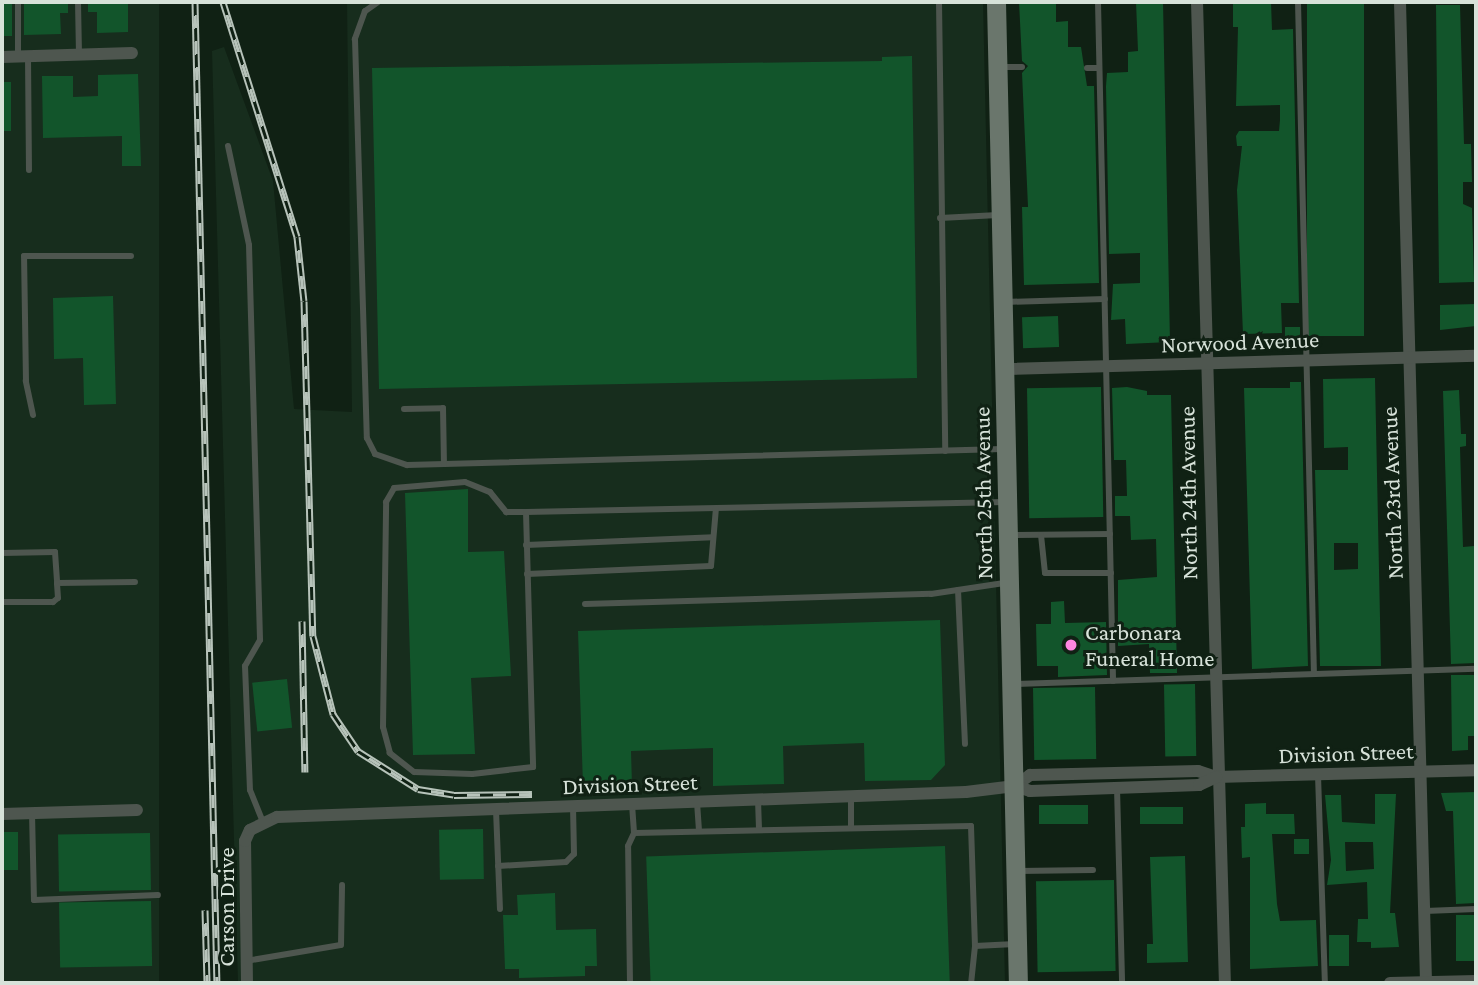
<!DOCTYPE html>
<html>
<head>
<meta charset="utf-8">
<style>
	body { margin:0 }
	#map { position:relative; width:1478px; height:985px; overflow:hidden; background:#102114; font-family:"Crimson Pro",serif }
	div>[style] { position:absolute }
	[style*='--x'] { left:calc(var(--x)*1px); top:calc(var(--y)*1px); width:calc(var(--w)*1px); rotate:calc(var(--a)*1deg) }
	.built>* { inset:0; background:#172d1d; transform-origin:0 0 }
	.building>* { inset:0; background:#12552b; transform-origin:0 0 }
	.lane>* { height:6px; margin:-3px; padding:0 3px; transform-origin:3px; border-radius:3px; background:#4e564f }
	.street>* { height:12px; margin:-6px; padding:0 6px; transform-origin:6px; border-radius:6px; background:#4e564f }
	.secondary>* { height:19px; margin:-9.5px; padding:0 9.5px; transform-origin:9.5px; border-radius:9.5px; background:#6a766c }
	.rail>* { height:7px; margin-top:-3.5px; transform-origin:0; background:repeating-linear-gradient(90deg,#102114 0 13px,#b7c3ba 0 26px); box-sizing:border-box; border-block:2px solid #b7c3ba }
	.dots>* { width:19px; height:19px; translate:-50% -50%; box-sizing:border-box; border:4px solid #102114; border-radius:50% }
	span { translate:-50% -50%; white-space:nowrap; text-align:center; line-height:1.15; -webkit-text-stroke:6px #102114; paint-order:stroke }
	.street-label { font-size:23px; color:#d7e2d9 }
	.poi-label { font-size:23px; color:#d7e2d9 }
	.left { translate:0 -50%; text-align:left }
	.frame { position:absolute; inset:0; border:4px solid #d7e2d9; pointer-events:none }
</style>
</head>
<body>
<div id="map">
	<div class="built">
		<div style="left:2px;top:2px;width:157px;height:981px"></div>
		<div style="clip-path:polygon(347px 2px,983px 2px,1005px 983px,238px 983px,212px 51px,224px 47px,273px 181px,294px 409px,352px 412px)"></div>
	</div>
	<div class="building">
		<div style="left:2px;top:2px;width:10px;height:34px"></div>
		<div style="clip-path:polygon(24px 2px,68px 2px,68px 13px,60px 13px,61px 34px,24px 35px)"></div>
		<div style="clip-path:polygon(88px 2px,128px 2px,128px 32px,97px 33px,97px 12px,88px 12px)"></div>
		<div style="clip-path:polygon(1019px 2px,1056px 2px,1056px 22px,1068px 21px,1068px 47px,1081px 47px,1087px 86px,1094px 86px,1099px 283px,1024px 285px,1022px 207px,1028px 207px,1022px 73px,1028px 66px,1022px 61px)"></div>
		<div style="clip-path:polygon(1136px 2px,1163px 2px,1170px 342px,1126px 344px,1125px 319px,1111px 320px,1113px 284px,1140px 283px,1140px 253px,1109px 254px,1106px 86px,1107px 73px,1128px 72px,1128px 52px,1138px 51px)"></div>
		<div style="clip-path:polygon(1233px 2px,1271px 2px,1272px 30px,1293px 29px,1299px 303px,1281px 303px,1282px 333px,1243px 334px,1237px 190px,1242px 146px,1237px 146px,1236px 136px,1239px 131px,1279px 131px,1280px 120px,1280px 105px,1236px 106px,1238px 27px,1233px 27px)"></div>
		<div style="left:1307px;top:2px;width:57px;height:334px"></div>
		<div style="clip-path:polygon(1436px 5px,1460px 5px,1464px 144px,1471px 144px,1472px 182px,1463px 182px,1463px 204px,1472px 208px,1474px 282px,1439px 283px)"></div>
		<div style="clip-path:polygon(912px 56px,917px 378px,379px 389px,372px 68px,882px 61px,882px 57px)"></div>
		<div style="clip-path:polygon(138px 74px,141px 166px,122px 166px,122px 136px,43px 138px,42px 76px,73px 76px,73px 97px,98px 96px,98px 75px)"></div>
		<div style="left:2px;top:82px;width:9px;height:49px"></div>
		<div style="clip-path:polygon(113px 296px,116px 404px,84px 405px,83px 358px,54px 359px,53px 298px)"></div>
		<div style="clip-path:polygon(1476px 304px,1476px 326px,1440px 330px,1440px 305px)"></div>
		<div style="left:1058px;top:316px;width:31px;height:36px;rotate:88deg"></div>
		<div style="left:1285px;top:327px;width:15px;height:14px"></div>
		<div style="clip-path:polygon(evenodd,1375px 378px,1381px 666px,1320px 666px,1315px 470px,1348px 470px,1348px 447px,1324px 448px,1323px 379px,1375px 378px,1334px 543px,1358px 543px,1358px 569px,1334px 570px,1334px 543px)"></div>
		<div style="clip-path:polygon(1290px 382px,1301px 382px,1308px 666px,1252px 669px,1244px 388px,1290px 388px)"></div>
		<div style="left:1101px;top:387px;width:130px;height:74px;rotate:89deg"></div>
		<div style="clip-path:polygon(1127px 387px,1147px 391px,1147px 395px,1171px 395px,1177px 673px,1150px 673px,1149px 644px,1118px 646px,1118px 580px,1157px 577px,1156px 539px,1131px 540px,1130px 516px,1115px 516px,1115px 496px,1127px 496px,1126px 460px,1114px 460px,1112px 388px)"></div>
		<div style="clip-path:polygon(1459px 390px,1461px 434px,1466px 434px,1466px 446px,1460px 447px,1463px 547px,1474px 546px,1476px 663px,1451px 664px,1443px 391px)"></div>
		<div style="clip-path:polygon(468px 489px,468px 552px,504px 551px,511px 676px,471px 678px,475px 754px,413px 755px,405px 493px)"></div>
		<div style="clip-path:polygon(1064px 601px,1065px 623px,1106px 622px,1107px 675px,1058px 677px,1058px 666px,1037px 666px,1036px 624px,1051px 624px,1051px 602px)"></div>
		<div style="clip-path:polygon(940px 620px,945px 765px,931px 780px,865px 781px,864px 743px,783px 746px,784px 784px,713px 786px,713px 748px,631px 751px,632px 785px,583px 786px,578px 631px)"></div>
		<div style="clip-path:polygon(1476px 675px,1476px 736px,1468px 736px,1468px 750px,1452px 751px,1451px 675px)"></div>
		<div style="left:287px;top:679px;width:49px;height:35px;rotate:84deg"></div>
		<div style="left:1195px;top:684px;width:72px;height:31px;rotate:89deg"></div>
		<div style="left:1095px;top:687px;width:72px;height:62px;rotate:89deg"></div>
		<div style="clip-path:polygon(1476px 792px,1476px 903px,1456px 904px,1453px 811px,1446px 811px,1441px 793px)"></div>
		<div style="clip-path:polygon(evenodd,1375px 794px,1396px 794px,1390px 913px,1395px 913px,1399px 947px,1371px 948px,1371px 942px,1357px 942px,1358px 919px,1368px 919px,1367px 882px,1327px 885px,1331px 860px,1325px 795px,1341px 795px,1342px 822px,1375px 824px,1375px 794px,1345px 842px,1373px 842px,1374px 869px,1346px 871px,1345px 842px)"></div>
		<div style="clip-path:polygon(1266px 803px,1266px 814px,1294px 814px,1295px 834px,1272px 834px,1277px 904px,1280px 921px,1316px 920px,1318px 966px,1250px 969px,1250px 857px,1242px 858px,1241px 827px,1245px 827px,1245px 804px)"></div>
		<div style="left:1088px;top:805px;width:19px;height:49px;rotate:90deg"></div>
		<div style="left:1140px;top:807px;width:43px;height:17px"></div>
		<div style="left:483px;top:829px;width:50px;height:44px;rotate:89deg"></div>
		<div style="left:2px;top:832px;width:16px;height:38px"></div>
		<div style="left:150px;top:833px;width:57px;height:92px;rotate:89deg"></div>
		<div style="left:1294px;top:839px;width:15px;height:15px"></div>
		<div style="left:945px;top:846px;width:137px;height:299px;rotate:88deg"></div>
		<div style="clip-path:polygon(1185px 856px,1188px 962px,1147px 963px,1147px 944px,1153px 944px,1150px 857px)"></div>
		<div style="left:1114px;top:880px;width:91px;height:78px;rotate:89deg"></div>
		<div style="clip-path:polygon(555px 893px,556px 930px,596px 929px,597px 966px,585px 966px,585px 976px,519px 978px,519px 969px,505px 969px,503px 915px,518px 915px,517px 895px)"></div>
		<div style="left:151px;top:901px;width:65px;height:92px;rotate:89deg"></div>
		<div style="left:1456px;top:915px;width:20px;height:46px"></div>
		<div style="left:1329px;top:935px;width:20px;height:31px"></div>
	</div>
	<div class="lane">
		<div style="--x:18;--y:2;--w:55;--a:90"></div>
		<div style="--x:78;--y:2;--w:52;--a:88.9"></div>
		<div style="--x:378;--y:2;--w:16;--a:145"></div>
		<div style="--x:365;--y:11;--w:30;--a:110"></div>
		<div style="--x:355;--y:39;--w:399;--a:88.3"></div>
		<div style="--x:367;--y:438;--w:18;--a:63"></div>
		<div style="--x:375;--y:454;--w:34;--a:19"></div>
		<div style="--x:407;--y:465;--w:596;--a:-1.54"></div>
		<div style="--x:939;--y:2;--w:449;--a:89.2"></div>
		<div style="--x:1098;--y:2;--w:679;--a:88.73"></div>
		<div style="--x:1298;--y:2;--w:672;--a:88.64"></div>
		<div style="--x:28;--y:57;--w:113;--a:89.5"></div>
		<div style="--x:999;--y:67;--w:23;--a:0"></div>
		<div style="--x:1087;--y:68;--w:12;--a:0"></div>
		<div style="--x:228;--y:146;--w:101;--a:78"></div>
		<div style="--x:249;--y:245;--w:395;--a:88.4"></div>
		<div style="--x:260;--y:640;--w:30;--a:120"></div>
		<div style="--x:245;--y:666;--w:124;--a:87.7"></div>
		<div style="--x:250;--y:790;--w:35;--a:68"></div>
		<div style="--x:940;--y:218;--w:58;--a:-3"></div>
		<div style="--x:1005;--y:302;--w:100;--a:-1.7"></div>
		<div style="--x:404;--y:409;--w:39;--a:-1"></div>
		<div style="--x:443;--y:408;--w:56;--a:89"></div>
		<div style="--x:33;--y:415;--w:35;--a:-102"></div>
		<div style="--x:26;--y:381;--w:125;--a:-90.9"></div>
		<div style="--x:24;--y:256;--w:107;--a:0"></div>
		<div style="--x:526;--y:512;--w:255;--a:88.4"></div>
		<div style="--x:533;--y:767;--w:61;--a:173.5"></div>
		<div style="--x:472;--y:774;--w:58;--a:-178"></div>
		<div style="--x:414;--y:772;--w:31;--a:-142"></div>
		<div style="--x:390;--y:753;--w:27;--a:-105"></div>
		<div style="--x:383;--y:727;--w:225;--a:-89.2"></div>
		<div style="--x:386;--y:502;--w:16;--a:-60"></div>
		<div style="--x:394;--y:488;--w:71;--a:-4.8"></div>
		<div style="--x:465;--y:482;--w:27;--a:22"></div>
		<div style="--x:490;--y:492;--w:26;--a:51"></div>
		<div style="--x:506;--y:512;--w:20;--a:0"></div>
		<div style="--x:526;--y:512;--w:480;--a:-1.2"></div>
		<div style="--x:1011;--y:535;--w:99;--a:-0.6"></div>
		<div style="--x:1041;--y:535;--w:38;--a:84"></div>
		<div style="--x:1045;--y:573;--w:66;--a:0"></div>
		<div style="--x:526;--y:545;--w:187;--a:-2.4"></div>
		<div style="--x:2;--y:553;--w:53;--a:-1.1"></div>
		<div style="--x:55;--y:552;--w:31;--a:86"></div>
		<div style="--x:57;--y:583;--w:78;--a:-0.7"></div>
		<div style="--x:527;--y:574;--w:184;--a:-2.5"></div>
		<div style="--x:711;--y:566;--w:58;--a:-85.1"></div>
		<div style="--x:958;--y:590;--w:154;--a:87.4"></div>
		<div style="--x:2;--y:602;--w:51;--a:0"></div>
		<div style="--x:53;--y:602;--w:6;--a:-39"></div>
		<div style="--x:58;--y:598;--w:15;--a:-94"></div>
		<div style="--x:585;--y:604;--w:346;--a:-1.7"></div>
		<div style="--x:931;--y:594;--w:74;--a:-8.6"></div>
		<div style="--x:1013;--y:684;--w:463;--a:-1.9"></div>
		<div style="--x:1318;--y:775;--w:208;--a:88.1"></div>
		<div style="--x:1117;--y:788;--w:195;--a:88.5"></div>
		<div style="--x:851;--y:796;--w:31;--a:90"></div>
		<div style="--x:758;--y:800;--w:29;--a:88"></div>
		<div style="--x:697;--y:802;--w:29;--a:86"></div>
		<div style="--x:632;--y:804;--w:29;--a:86"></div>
		<div style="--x:496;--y:810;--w:99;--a:87.7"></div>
		<div style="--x:32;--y:813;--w:87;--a:88.7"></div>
		<div style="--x:34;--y:900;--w:124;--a:-2.3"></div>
		<div style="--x:498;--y:866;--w:68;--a:-3.4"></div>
		<div style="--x:566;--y:862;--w:11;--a:-45"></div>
		<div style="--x:574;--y:854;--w:47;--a:-91.2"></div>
		<div style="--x:1018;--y:871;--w:75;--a:-0.8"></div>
		<div style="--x:1425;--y:911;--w:51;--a:-2.2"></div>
		<div style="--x:975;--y:946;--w:40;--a:-2.9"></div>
		<div style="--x:246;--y:961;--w:96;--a:-9.6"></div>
		<div style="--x:341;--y:945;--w:60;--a:-89"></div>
		<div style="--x:630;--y:983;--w:137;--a:-90.8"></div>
		<div style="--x:628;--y:846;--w:14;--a:-65"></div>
		<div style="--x:634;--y:833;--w:337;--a:-1.2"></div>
		<div style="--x:971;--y:826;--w:120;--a:88.1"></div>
		<div style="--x:975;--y:946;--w:37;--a:96"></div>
	</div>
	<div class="street">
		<div style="--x:1197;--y:2;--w:981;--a:88.37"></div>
		<div style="--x:1400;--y:2;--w:981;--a:88.48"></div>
		<div style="--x:2;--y:57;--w:130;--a:-1.8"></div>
		<div style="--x:1005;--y:369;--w:471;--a:-1.6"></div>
		<div style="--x:1015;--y:786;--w:19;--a:-36"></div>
		<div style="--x:1030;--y:775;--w:168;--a:-1.4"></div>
		<div style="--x:1198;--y:771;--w:19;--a:18"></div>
		<div style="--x:1216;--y:777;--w:260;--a:-1.5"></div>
		<div style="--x:2;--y:814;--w:135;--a:-1.7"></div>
		<div style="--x:247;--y:983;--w:142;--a:-90.8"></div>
		<div style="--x:245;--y:841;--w:12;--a:-66"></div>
		<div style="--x:250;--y:830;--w:30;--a:-26"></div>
		<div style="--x:277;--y:817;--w:689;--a:-2.08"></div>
		<div style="--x:966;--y:792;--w:49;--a:-7"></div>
		<div style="--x:1015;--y:786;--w:16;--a:18"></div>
		<div style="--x:1030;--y:791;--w:169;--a:-2"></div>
		<div style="--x:1199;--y:785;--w:19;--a:-25"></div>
		<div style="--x:1390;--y:983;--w:86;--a:-1.3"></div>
	</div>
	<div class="secondary">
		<div style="--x:996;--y:2;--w:981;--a:88.72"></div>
	</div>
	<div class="rail">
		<div style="--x:195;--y:2;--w:981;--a:88.72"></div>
		<div style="--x:223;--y:2;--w:246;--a:72.5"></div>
		<div style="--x:297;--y:237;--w:64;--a:83.8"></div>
		<div style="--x:304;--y:301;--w:335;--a:88.5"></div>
		<div style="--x:313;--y:636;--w:81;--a:75.6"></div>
		<div style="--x:333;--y:714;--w:45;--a:56"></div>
		<div style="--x:358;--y:751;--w:71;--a:32.3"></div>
		<div style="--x:418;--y:789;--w:36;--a:9"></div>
		<div style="--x:454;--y:795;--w:78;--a:-0.7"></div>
		<div style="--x:302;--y:621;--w:151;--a:88.9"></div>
		<div style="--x:205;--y:910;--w:73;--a:88.4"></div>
	</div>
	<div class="dots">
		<div style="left:1071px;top:645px;background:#fe86e1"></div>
	</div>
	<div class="street-label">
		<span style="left:1240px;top:342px;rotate:-2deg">Norwood Avenue</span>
		<span style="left:983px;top:493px;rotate:-91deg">North 25th Avenue</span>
		<span style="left:1188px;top:493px;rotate:-91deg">North 24th Avenue</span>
		<span style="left:1392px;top:493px;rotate:-92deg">North 23rd Avenue</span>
		<span style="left:1346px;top:753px;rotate:-2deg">Division Street</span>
		<span style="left:630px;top:784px;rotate:-2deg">Division Street</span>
		<span style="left:226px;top:907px;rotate:-90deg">Carson Drive</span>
	</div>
	<div class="poi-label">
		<span class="left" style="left:1085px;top:645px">Carbonara<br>Funeral Home</span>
	</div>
	<div class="frame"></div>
</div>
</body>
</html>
